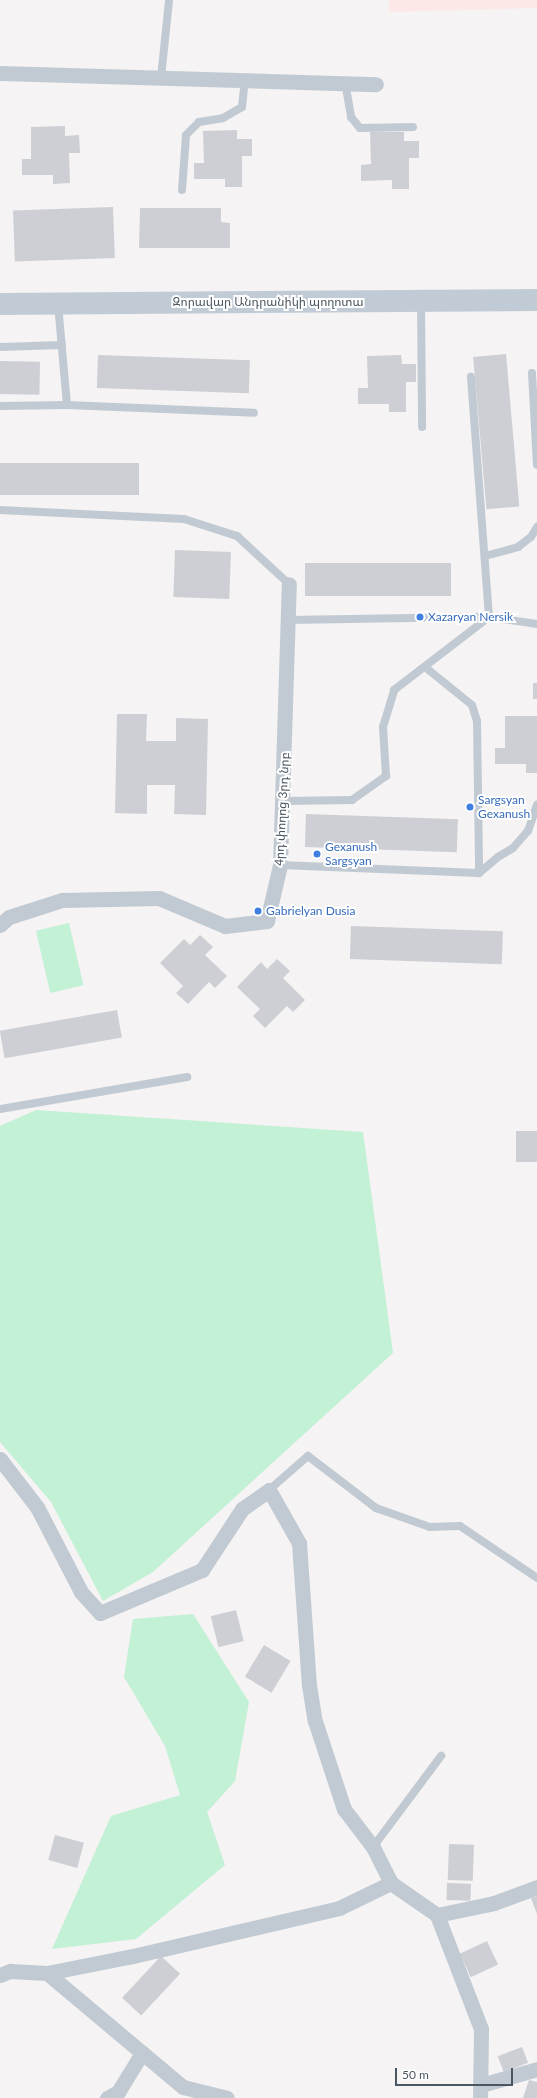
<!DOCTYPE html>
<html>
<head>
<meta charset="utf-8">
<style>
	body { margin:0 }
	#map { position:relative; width:537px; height:2098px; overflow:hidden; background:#f5f3f3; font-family:Lato,"Noto Sans Armenian",sans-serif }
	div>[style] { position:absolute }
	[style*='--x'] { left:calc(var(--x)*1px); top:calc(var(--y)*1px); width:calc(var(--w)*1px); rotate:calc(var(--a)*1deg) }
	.medical>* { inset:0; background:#fce8e6 }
	.green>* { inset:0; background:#c3f1d5; transform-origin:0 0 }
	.building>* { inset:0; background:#cdcfd5; transform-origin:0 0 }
	.service>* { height:8px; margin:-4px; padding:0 4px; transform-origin:4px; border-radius:4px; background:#c1cad2 }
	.minor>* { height:15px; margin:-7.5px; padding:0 7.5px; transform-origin:7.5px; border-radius:7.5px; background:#c1cad2 }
	.secondary>* { height:22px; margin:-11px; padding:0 11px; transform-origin:11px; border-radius:11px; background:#c1cbd6 }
	.dots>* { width:11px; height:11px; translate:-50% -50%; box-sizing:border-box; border:2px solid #fff; border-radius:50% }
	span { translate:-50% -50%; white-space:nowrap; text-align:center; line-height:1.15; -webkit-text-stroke:4px #fff; paint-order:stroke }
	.street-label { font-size:12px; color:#4a5661 }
	.shop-label { font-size:12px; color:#366cbe }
	.left { translate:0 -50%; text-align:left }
	.scale { position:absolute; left:395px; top:2068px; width:118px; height:18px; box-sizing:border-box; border:2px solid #4a5661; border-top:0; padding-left:5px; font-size:12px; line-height:14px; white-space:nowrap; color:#4a5661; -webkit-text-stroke:3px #fff; paint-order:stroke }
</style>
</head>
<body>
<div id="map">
	<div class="medical">
		<div style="clip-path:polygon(389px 0,537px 0,537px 8px,389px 12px)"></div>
	</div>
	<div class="green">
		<div style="left:69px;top:923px;width:64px;height:34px;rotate:77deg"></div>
		<div style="clip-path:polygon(36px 1110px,363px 1132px,393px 1353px,153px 1572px,103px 1601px,51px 1502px,0 1442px,0 1126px)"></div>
		<div style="clip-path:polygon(193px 1614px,249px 1702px,235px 1781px,207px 1812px,225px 1865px,136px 1939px,52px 1949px,111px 1816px,180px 1795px,165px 1746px,124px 1677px,133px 1619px)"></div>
	</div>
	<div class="building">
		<div style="clip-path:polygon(65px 126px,65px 136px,79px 135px,80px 153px,69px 153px,70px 183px,53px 184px,53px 175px,22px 175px,22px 159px,31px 159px,31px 127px)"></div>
		<div style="clip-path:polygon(237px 130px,237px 139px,252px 139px,252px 156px,242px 156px,242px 187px,225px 187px,225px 179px,194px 179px,194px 163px,204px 163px,203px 131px)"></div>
		<div style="clip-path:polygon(370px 132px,404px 132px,404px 141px,419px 141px,419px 158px,409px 158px,409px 189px,392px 189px,392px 180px,361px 181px,361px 165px,371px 164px)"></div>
		<div style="left:113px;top:207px;width:51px;height:100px;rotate:88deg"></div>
		<div style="clip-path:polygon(140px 208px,221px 208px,221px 222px,230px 223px,230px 248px,139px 248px)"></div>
		<div style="left:506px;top:354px;width:153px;height:33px;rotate:85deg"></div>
		<div style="left:98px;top:355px;width:152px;height:33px;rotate:2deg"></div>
		<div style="clip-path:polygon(401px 355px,402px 364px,416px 364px,416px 382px,406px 382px,406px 412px,389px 412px,389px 404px,358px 404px,358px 388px,368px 388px,367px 356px)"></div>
		<div style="left:0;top:361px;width:40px;height:33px;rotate:1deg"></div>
		<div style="left:0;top:463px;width:139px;height:32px"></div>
		<div style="left:175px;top:550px;width:56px;height:47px;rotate:2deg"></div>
		<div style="left:451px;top:563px;width:33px;height:146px;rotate:90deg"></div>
		<div style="left:533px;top:683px;width:4px;height:16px"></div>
		<div style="clip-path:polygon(117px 714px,147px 714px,146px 741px,176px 741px,176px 718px,208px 719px,206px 815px,174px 814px,175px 785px,147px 785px,147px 814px,115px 813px)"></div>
		<div style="clip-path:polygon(505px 716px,537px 716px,537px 773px,526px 773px,526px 764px,495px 764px,495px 748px,505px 748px)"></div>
		<div style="left:306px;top:814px;width:152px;height:33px;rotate:2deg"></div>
		<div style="left:351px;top:926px;width:152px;height:33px;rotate:2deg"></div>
		<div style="clip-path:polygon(200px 935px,213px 947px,205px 955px,227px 976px,215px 988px,209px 982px,188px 1004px,176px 993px,183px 986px,160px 963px,184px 939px,190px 945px)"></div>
		<div style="clip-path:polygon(277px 959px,290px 971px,283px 978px,305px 1000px,293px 1012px,287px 1006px,265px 1028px,253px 1016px,260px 1009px,237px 987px,261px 962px,267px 969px)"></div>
		<div style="left:117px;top:1010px;width:28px;height:119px;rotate:80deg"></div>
		<div style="left:516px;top:1131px;width:21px;height:31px"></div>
		<div style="left:236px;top:1610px;width:32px;height:26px;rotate:76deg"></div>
		<div style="left:264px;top:1645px;width:31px;height:37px;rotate:31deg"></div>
		<div style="left:55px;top:1835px;width:30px;height:26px;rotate:15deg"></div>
		<div style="left:449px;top:1844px;width:25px;height:36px;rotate:2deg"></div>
		<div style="left:447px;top:1883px;width:24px;height:17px;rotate:2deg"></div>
		<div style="clip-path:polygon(537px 1896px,537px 1914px,531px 1898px)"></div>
		<div style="left:487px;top:1941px;width:26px;height:30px;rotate:65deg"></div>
		<div style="left:161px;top:1956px;width:26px;height:57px;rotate:43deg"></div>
		<div style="left:522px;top:2047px;width:17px;height:26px;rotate:69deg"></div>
		<div style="clip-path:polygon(529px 2080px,537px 2082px,537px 2098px,523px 2098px)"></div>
	</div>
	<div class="service">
		<div style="--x:161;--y:78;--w:78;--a:-84.1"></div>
		<div style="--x:345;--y:82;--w:36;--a:80"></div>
		<div style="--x:351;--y:117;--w:14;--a:51"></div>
		<div style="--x:360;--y:128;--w:53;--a:-1.1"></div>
		<div style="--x:182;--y:190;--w:55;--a:-85.8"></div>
		<div style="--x:186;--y:135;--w:18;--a:-45"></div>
		<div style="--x:199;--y:122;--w:24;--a:-9"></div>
		<div style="--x:223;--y:118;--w:22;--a:-30"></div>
		<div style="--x:242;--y:107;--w:28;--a:-84"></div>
		<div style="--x:421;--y:301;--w:126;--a:89.5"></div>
		<div style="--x:58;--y:304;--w:101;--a:84.9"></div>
		<div style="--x:67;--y:405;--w:187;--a:2.4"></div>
		<div style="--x:0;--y:347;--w:62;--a:-1.8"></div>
		<div style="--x:532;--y:373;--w:92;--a:86.9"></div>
		<div style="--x:0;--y:406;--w:67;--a:-0.9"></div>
		<div style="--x:0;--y:510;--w:184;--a:2.8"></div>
		<div style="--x:184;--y:519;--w:56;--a:17.8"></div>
		<div style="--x:237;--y:536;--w:71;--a:42.7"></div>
		<div style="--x:485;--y:556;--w:34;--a:-15"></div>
		<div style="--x:518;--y:547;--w:16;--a:-38"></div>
		<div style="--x:531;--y:537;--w:12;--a:-59"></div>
		<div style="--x:288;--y:620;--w:201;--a:-0.9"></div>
		<div style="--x:489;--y:617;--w:241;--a:-94.3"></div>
		<div style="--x:425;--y:667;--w:60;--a:39"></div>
		<div style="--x:472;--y:705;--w:17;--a:73"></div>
		<div style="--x:477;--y:721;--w:152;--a:89.2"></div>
		<div style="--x:284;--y:801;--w:68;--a:-0.8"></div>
		<div style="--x:352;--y:800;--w:42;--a:-35.2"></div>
		<div style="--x:386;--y:776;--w:49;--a:-93.5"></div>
		<div style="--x:383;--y:727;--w:39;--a:-73"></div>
		<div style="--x:394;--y:690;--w:120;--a:-37.5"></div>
		<div style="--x:489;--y:617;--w:49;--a:8.3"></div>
		<div style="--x:280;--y:865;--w:199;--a:2.3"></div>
		<div style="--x:479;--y:873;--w:25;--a:-40"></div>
		<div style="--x:498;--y:857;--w:17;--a:-31"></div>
		<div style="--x:513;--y:848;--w:23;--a:-49"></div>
		<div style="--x:528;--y:831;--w:28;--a:-71"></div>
		<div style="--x:0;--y:1109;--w:190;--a:-9.7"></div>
		<div style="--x:269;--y:1490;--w:52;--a:-41.1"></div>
		<div style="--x:308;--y:1456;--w:86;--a:37.4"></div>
		<div style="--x:376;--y:1508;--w:57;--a:19.4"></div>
		<div style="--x:430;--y:1527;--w:30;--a:-2"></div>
		<div style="--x:460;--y:1526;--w:93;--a:34"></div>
		<div style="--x:373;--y:1847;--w:114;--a:-53.2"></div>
	</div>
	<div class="minor">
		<div style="--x:0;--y:73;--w:376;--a:1.7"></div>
		<div style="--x:0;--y:925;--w:12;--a:-42"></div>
		<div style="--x:9;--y:917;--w:56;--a:-17.8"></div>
		<div style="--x:62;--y:900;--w:97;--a:-1.2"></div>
		<div style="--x:159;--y:898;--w:72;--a:23"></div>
		<div style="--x:225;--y:926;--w:42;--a:-6.8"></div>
		<div style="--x:267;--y:921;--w:57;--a:-76.9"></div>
		<div style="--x:280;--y:865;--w:281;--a:-88.2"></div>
		<div style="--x:0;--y:1459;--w:61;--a:52.4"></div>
		<div style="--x:37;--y:1507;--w:96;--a:62.6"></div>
		<div style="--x:81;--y:1592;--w:28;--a:48"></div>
		<div style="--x:100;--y:1613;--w:111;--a:-22.9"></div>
		<div style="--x:202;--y:1570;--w:73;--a:-56.7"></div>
		<div style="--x:242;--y:1509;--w:33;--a:-35"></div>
		<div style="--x:269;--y:1490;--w:61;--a:60.5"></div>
		<div style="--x:299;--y:1543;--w:142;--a:86"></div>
		<div style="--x:309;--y:1685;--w:36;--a:81"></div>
		<div style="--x:315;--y:1721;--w:93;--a:71.8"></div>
		<div style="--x:344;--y:1809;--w:48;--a:52.7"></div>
		<div style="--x:373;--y:1847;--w:40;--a:63.4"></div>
		<div style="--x:391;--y:1883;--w:56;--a:34.8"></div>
		<div style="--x:437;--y:1915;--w:58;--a:-11.9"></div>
		<div style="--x:494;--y:1903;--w:46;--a:-20.4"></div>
		<div style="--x:437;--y:1915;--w:122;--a:68.9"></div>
		<div style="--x:481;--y:2029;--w:69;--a:90.8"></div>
		<div style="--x:47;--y:1973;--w:177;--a:40"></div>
		<div style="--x:183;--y:2087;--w:45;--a:14"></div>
		<div style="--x:0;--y:1975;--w:11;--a:-22"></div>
		<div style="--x:10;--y:1971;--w:37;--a:3"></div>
		<div style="--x:47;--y:1973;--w:88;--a:-11.2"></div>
		<div style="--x:133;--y:1956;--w:212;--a:-13.1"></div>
		<div style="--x:339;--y:1908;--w:58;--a:-25.7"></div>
		<div style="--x:481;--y:2085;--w:58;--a:-15.9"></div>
		<div style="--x:107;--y:2098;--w:13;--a:-29"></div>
		<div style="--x:118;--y:2092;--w:46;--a:-58.4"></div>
	</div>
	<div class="secondary">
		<div style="--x:0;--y:304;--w:537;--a:-0.43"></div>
	</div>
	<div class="dots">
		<div style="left:420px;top:617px;background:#3f7fe0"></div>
		<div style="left:470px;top:807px;background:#3f7fe0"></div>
		<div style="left:317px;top:854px;background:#3f7fe0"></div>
		<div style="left:258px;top:911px;background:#3f7fe0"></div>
	</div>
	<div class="street-label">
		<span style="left:268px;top:302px">Զորավար Անդրանիկի պողոտա</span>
		<span style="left:282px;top:809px;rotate:-87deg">4րդ փողոց 3րդ նրբ</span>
	</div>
	<div class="shop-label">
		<span class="left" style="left:428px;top:617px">Xazaryan Nersik</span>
		<span class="left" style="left:478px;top:807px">Sargsyan<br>Gexanush</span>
		<span class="left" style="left:325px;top:854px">Gexanush<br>Sargsyan</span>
		<span class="left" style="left:266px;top:911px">Gabrielyan Dusia</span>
	</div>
	<div class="scale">50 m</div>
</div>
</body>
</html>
